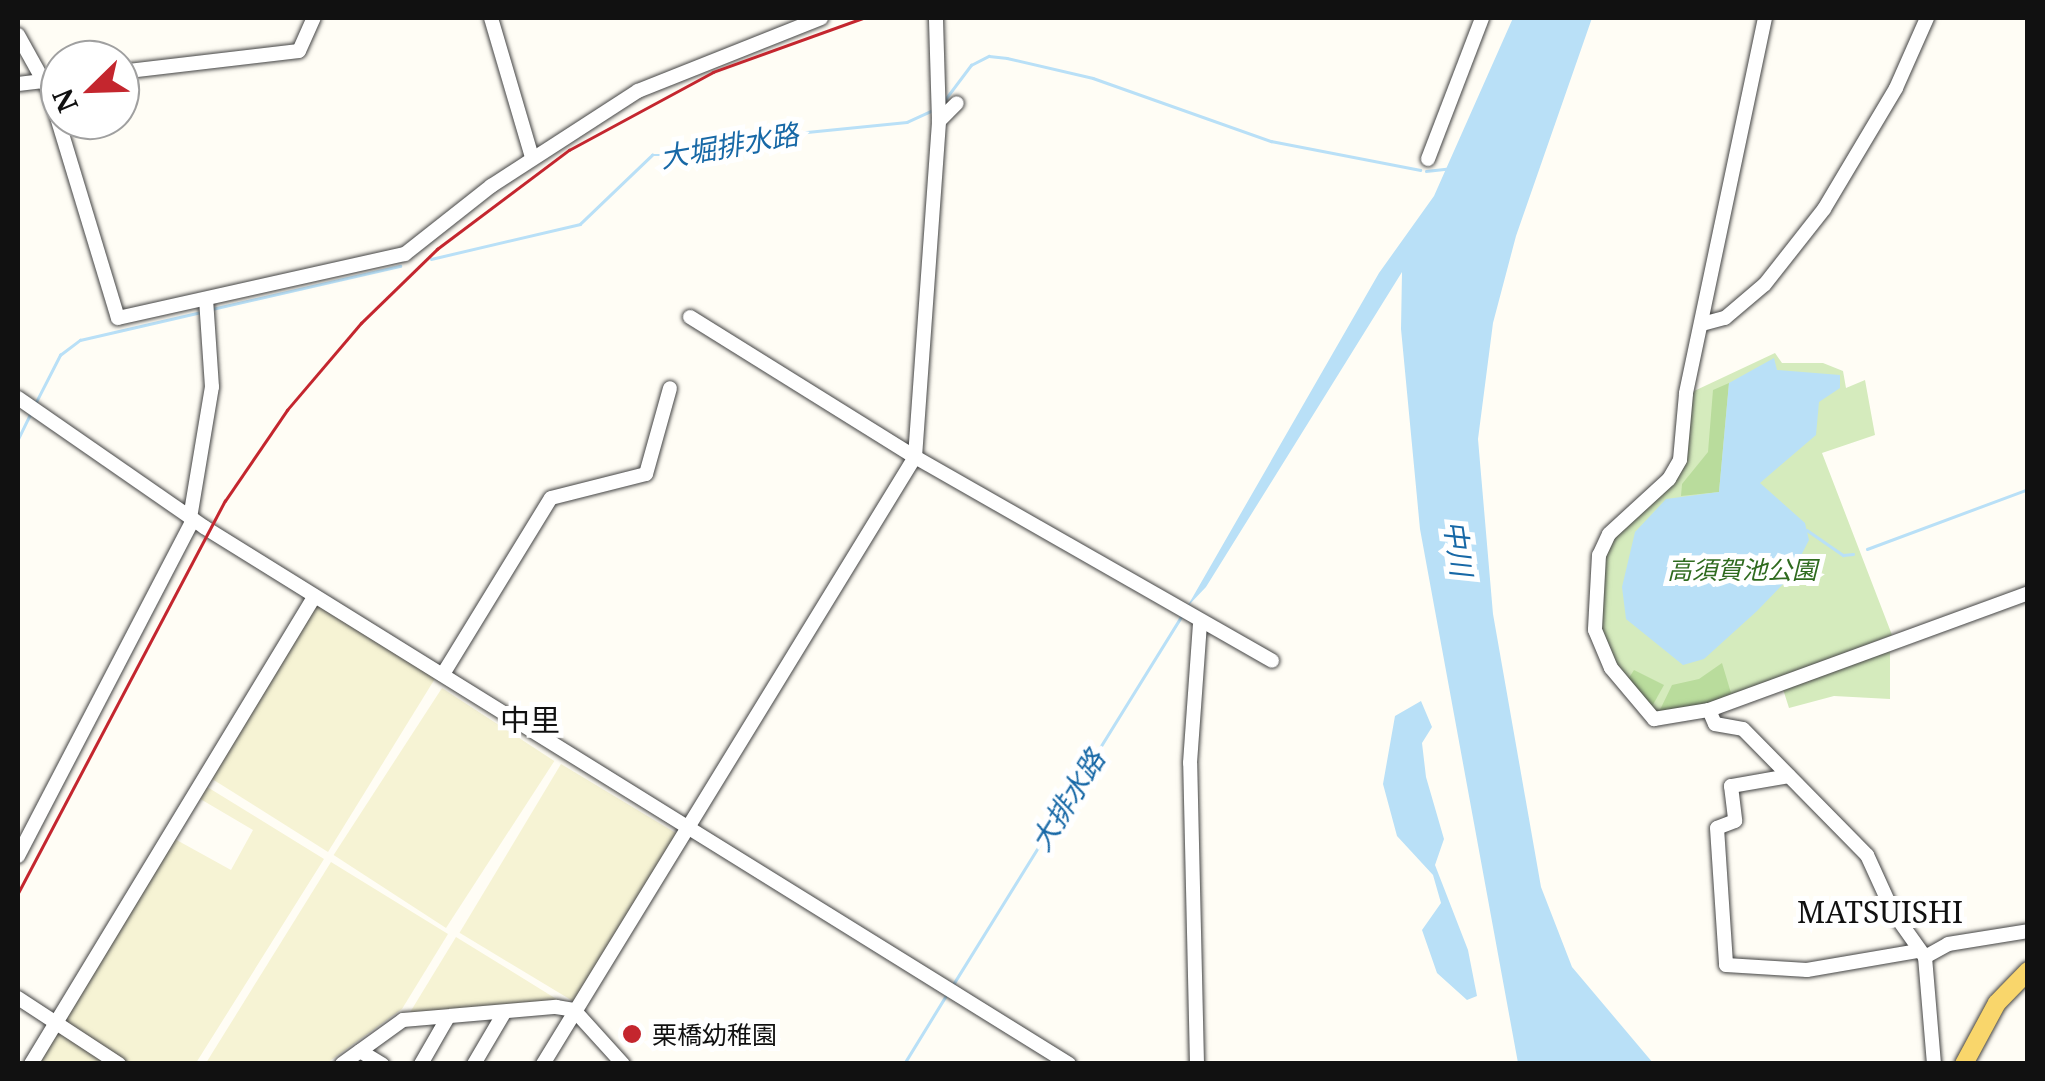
<!DOCTYPE html>
<html>
<head>
<meta charset="utf-8">
<style>
	body { margin:0 }
	#map { position:relative; width:2045px; height:1081px; overflow:hidden; background:#fffdf5; font-family:"Noto Serif","Noto Sans JP",serif }
	div>[style] { position:absolute }
	[style*='--x'] { left:calc(var(--x)*1px); top:calc(var(--y)*1px); width:calc(var(--w)*1px); rotate:calc(var(--a)*1deg) }
	.farmland>* { inset:0; background:#f6f3d4; transform-origin:0 0 }
	.green>* { inset:0; background:#d5ebbd }
	.forest>* { inset:0; background:#b9dc9c }
	.water>* { inset:0; background:#b9e0f7 }
	.stream>* { height:2.5px; margin:-1.25px; padding:0 1.25px; transform-origin:1.25px; border-radius:1.25px; background:#b9e0f7 }
	.roads { filter:drop-shadow(0 0 2px #444) drop-shadow(0 0 2px #444) }
	.minor>* { height:14px; margin:-7px; padding:0 7px; transform-origin:7px; border-radius:7px; background:#fff }
	.major>* { height:18px; margin:-9px; padding:0 9px; transform-origin:9px; border-radius:9px; background:#f9d66b }
	.rail>* { height:2.5px; margin:-1.25px; padding:0 1.25px; transform-origin:1.25px; border-radius:1.25px; background:#c4262e }
	.dots>* { width:28px; height:28px; translate:-50% -50%; box-sizing:border-box; border:5px solid #fff; border-radius:50% }
	span { translate:-50% -50%; white-space:nowrap; text-align:center; line-height:1.15; -webkit-text-stroke:10px #fff; paint-order:stroke }
	.park-label { font-size:25px; color:#2f6b1f; font-style:italic }
	.poi-label { font-size:25px; color:#111 }
	.left { translate:0 -50%; text-align:left }
	.water-label { font-size:28px; color:#1768a6; font-style:italic }
	.quarter-label { font-size:30px; color:#111 }
	.frame { position:absolute; inset:0; border:20px solid #111; pointer-events:none }
	.north { position:absolute; left:40px; top:40px; width:100px; height:100px; box-sizing:border-box; background:#fff; border:2px solid #a0a0a0; border-radius:50%; rotate:247deg; font-size:28px; font-weight:700; line-height:40px; text-align:center; color:#111 }
	.north::after { content:''; display:block; margin:auto; width:35px; height:45px; background:#c4262e; clip-path:polygon(50% 0,100% 100%,50% 72%,0 100%) }
</style>
</head>
<body>
<div id="map">
	<div class="farmland">
		<div style="clip-path:polygon(322px 605px,436px 677px,328px 852px,209px 777px,315px 606px)"></div>
		<div style="left:442px;top:688px;width:134px;height:199px;rotate:33deg"></div>
		<div style="left:561px;top:764px;width:135px;height:197px;rotate:31deg"></div>
		<div style="clip-path:polygon(204px 785px,324px 859px,196px 1063px,127px 1063px,61px 1022px,173px 838px,231px 870px,253px 830px,197px 797px)"></div>
		<div style="clip-path:polygon(331px 862px,448px 934px,402px 1009px,327px 1063px,206px 1063px)"></div>
		<div style="clip-path:polygon(456px 937px,558px 1000px,409px 1014px)"></div>
		<div style="clip-path:polygon(56px 1027px,113px 1064px,37px 1064px)"></div>
	</div>
	<div class="green">
		<div style="clip-path:polygon(1775px 353px,1782px 363px,1823px 363px,1843px 371px,1846px 388px,1865px 380px,1875px 435px,1822px 453px,1892px 635px,1703px 707px,1658px 714px,1610px 660px,1599px 630px,1606px 547px,1669px 482px,1692px 392px)"></div>
		<div style="clip-path:polygon(1890px 650px,1890px 699px,1834px 696px,1789px 708px,1782px 686px)"></div>
	</div>
	<div class="forest">
		<div style="clip-path:polygon(1729px 383px,1719px 492px,1681px 496px,1682px 484px,1708px 452px,1713px 390px)"></div>
		<div style="clip-path:polygon(1722px 663px,1731px 693px,1703px 707px,1658px 714px,1672px 685px,1699px 679px)"></div>
		<div style="clip-path:polygon(1634px 670px,1664px 685px,1650px 710px,1627px 681px)"></div>
	</div>
	<div class="water">
		<div style="clip-path:polygon(1513px 18px,1592px 18px,1516px 236px,1493px 323px,1478px 439px,1493px 614px,1541px 887px,1572px 967px,1653px 1063px,1518px 1063px,1420px 529px,1401px 329px,1402px 272px,1206px 587px,1187px 607px,1379px 273px,1434px 196px)"></div>
		<div style="clip-path:polygon(1774px 358px,1777px 370px,1840px 375px,1840px 388px,1819px 402px,1816px 435px,1760px 483px,1805px 523px,1809px 540px,1790px 577px,1757px 611px,1704px 659px,1683px 665px,1626px 619px,1622px 587px,1635px 532px,1666px 499px,1719px 492px,1729px 383px)"></div>
		<div style="clip-path:polygon(1421px 701px,1432px 727px,1422px 743px,1426px 777px,1444px 839px,1435px 865px,1468px 950px,1477px 996px,1467px 1000px,1437px 973px,1422px 930px,1441px 903px,1433px 875px,1397px 836px,1383px 784px,1395px 716px)"></div>
	</div>
	<div class="stream">
		<div style="--x:944;--y:101;--w:45;--a:-53.1"></div>
		<div style="--x:971;--y:65;--w:20;--a:-27"></div>
		<div style="--x:989;--y:56;--w:18;--a:6"></div>
		<div style="--x:1007;--y:58;--w:88;--a:13.1"></div>
		<div style="--x:1093;--y:78;--w:189;--a:19.5"></div>
		<div style="--x:1271;--y:141;--w:152;--a:11"></div>
		<div style="--x:1426;--y:171;--w:20;--a:-6"></div>
		<div style="--x:431;--y:259;--w:153;--a:-13.2"></div>
		<div style="--x:580;--y:224;--w:100;--a:-43.8"></div>
		<div style="--x:652;--y:155;--w:45;--a:0"></div>
		<div style="--x:697;--y:155;--w:112;--a:-11.8"></div>
		<div style="--x:807;--y:132;--w:100;--a:-5.7"></div>
		<div style="--x:907;--y:122;--w:26;--a:-25"></div>
		<div style="--x:212;--y:309;--w:193;--a:-12.9"></div>
		<div style="--x:36;--y:402;--w:53;--a:-62.9"></div>
		<div style="--x:60;--y:355;--w:25;--a:-37"></div>
		<div style="--x:80;--y:340;--w:124;--a:-13"></div>
		<div style="--x:18;--y:439;--w:28;--a:-64"></div>
		<div style="--x:1807;--y:530;--w:44;--a:34.8"></div>
		<div style="--x:1843;--y:555;--w:10;--a:-6"></div>
		<div style="--x:1867;--y:549;--w:172;--a:-20.4"></div>
		<div style="--x:954;--y:983;--w:431;--a:-58.2"></div>
		<div style="--x:904;--y:1064;--w:79;--a:-58.5"></div>
	</div>
	<div class="roads">
		<div class="minor">
			<div style="--x:491;--y:18;--w:145;--a:73.6"></div>
			<div style="--x:1765;--y:18;--w:384;--a:101.9"></div>
			<div style="--x:1686;--y:394;--w:66;--a:95.2"></div>
			<div style="--x:1680;--y:460;--w:22;--a:120"></div>
			<div style="--x:1669;--y:479;--w:81;--a:137.5"></div>
			<div style="--x:1609;--y:534;--w:23;--a:115"></div>
			<div style="--x:1599;--y:555;--w:75;--a:93.1"></div>
			<div style="--x:1595;--y:630;--w:41;--a:67.2"></div>
			<div style="--x:1611;--y:668;--w:67;--a:49.9"></div>
			<div style="--x:1654;--y:719;--w:56;--a:-9.3"></div>
			<div style="--x:1709;--y:710;--w:15;--a:67"></div>
			<div style="--x:1715;--y:724;--w:28;--a:10"></div>
			<div style="--x:1743;--y:729;--w:177;--a:45.5"></div>
			<div style="--x:1867;--y:855;--w:63;--a:65.5"></div>
			<div style="--x:1893;--y:912;--w:55;--a:54.6"></div>
			<div style="--x:1925;--y:957;--w:107;--a:85.2"></div>
			<div style="--x:18;--y:35;--w:64;--a:61"></div>
			<div style="--x:49;--y:91;--w:237;--a:73.1"></div>
			<div style="--x:118;--y:318;--w:294;--a:-12.6"></div>
			<div style="--x:405;--y:254;--w:110;--a:-38.3"></div>
			<div style="--x:491;--y:186;--w:175;--a:-32.9"></div>
			<div style="--x:638;--y:91;--w:197;--a:-21.7"></div>
			<div style="--x:120;--y:72;--w:180;--a:-6.7"></div>
			<div style="--x:299;--y:51;--w:36;--a:-66"></div>
			<div style="--x:18;--y:84;--w:42;--a:-6.8"></div>
			<div style="--x:939;--y:121;--w:25;--a:-45"></div>
			<div style="--x:1428;--y:159;--w:151;--a:-69"></div>
			<div style="--x:690;--y:317;--w:265;--a:31.9"></div>
			<div style="--x:915;--y:457;--w:411;--a:29.7"></div>
			<div style="--x:1702;--y:324;--w:24;--a:-15"></div>
			<div style="--x:1725;--y:318;--w:52;--a:-40.4"></div>
			<div style="--x:1765;--y:284;--w:95;--a:-51.8"></div>
			<div style="--x:1824;--y:209;--w:141;--a:-59.2"></div>
			<div style="--x:1896;--y:88;--w:77;--a:-66.1"></div>
			<div style="--x:18;--y:398;--w:226;--a:34.7"></div>
			<div style="--x:204;--y:527;--w:1018;--a:31.83"></div>
			<div style="--x:190;--y:518;--w:133;--a:-80.5"></div>
			<div style="--x:212;--y:387;--w:87;--a:-93.9"></div>
			<div style="--x:443;--y:674;--w:206;--a:-58.5"></div>
			<div style="--x:551;--y:498;--w:98;--a:-14.2"></div>
			<div style="--x:646;--y:474;--w:89;--a:-74.4"></div>
			<div style="--x:1709;--y:710;--w:340;--a:-20.1"></div>
			<div style="--x:1789;--y:776;--w:59;--a:170.2"></div>
			<div style="--x:1731;--y:786;--w:35;--a:83"></div>
			<div style="--x:1735;--y:821;--w:19;--a:159"></div>
			<div style="--x:1717;--y:828;--w:137;--a:86.2"></div>
			<div style="--x:1726;--y:965;--w:81;--a:3.5"></div>
			<div style="--x:1807;--y:970;--w:113;--a:-9.7"></div>
			<div style="--x:18;--y:856;--w:379;--a:-62.5"></div>
			<div style="--x:1925;--y:957;--w:26;--a:-29"></div>
			<div style="--x:1948;--y:944;--w:81;--a:-9.2"></div>
			<div style="--x:18;--y:998;--w:121;--a:33.2"></div>
			<div style="--x:360;--y:1051;--w:26;--a:31"></div>
			<div style="--x:31;--y:1064;--w:546;--a:-58.78"></div>
			<div style="--x:342;--y:1064;--w:75;--a:-35.8"></div>
			<div style="--x:403;--y:1020;--w:154;--a:-4.9"></div>
			<div style="--x:556;--y:1007;--w:18;--a:9"></div>
			<div style="--x:574;--y:1010;--w:73;--a:47.8"></div>
			<div style="--x:421;--y:1064;--w:54;--a:-60.1"></div>
			<div style="--x:474;--y:1064;--w:59;--a:-59.5"></div>
			<div style="--x:543;--y:1064;--w:712;--a:-58.5"></div>
			<div style="--x:915;--y:457;--w:337;--a:-85.9"></div>
			<div style="--x:939;--y:121;--w:103;--a:-91.7"></div>
			<div style="--x:1197;--y:1064;--w:301;--a:-91.3"></div>
			<div style="--x:1190;--y:763;--w:138;--a:-85.9"></div>
		</div>
		<div class="major">
			<div style="--x:1964;--y:1064;--w:69;--a:-61.6"></div>
			<div style="--x:1997;--y:1003;--w:45;--a:-45.9"></div>
		</div>
	</div>
	<div class="rail">
		<div style="--x:18;--y:893;--w:443;--a:-62.2"></div>
		<div style="--x:225;--y:501;--w:110;--a:-55.7"></div>
		<div style="--x:287;--y:410;--w:114;--a:-49.6"></div>
		<div style="--x:361;--y:323;--w:106;--a:-44.2"></div>
		<div style="--x:437;--y:249;--w:165;--a:-36.9"></div>
		<div style="--x:569;--y:150;--w:164;--a:-28.4"></div>
		<div style="--x:713;--y:72;--w:159;--a:-19.8"></div>
	</div>
	<div class="dots">
		<div style="left:632px;top:1034px;background:#c4262e"></div>
	</div>
	<div class="park-label">
		<span style="left:1742px;top:569px">高須賀池公園</span>
	</div>
	<div class="poi-label">
		<span class="left" style="left:652px;top:1034px">栗橋幼稚園</span>
	</div>
	<div class="water-label">
		<span style="left:729px;top:145px;rotate:-10deg">大堀排水路</span>
		<span style="left:1459px;top:548px;rotate:82deg">中川</span>
		<span style="left:1067px;top:800px;rotate:-58deg">大排水路</span>
	</div>
	<div class="quarter-label">
		<span style="left:530px;top:720px">中里</span>
		<span style="left:1880px;top:912px">MATSUISHI</span>
	</div>
	<div class="frame"></div>
	<div class="north">N</div>
</div>
</body>
</html>
